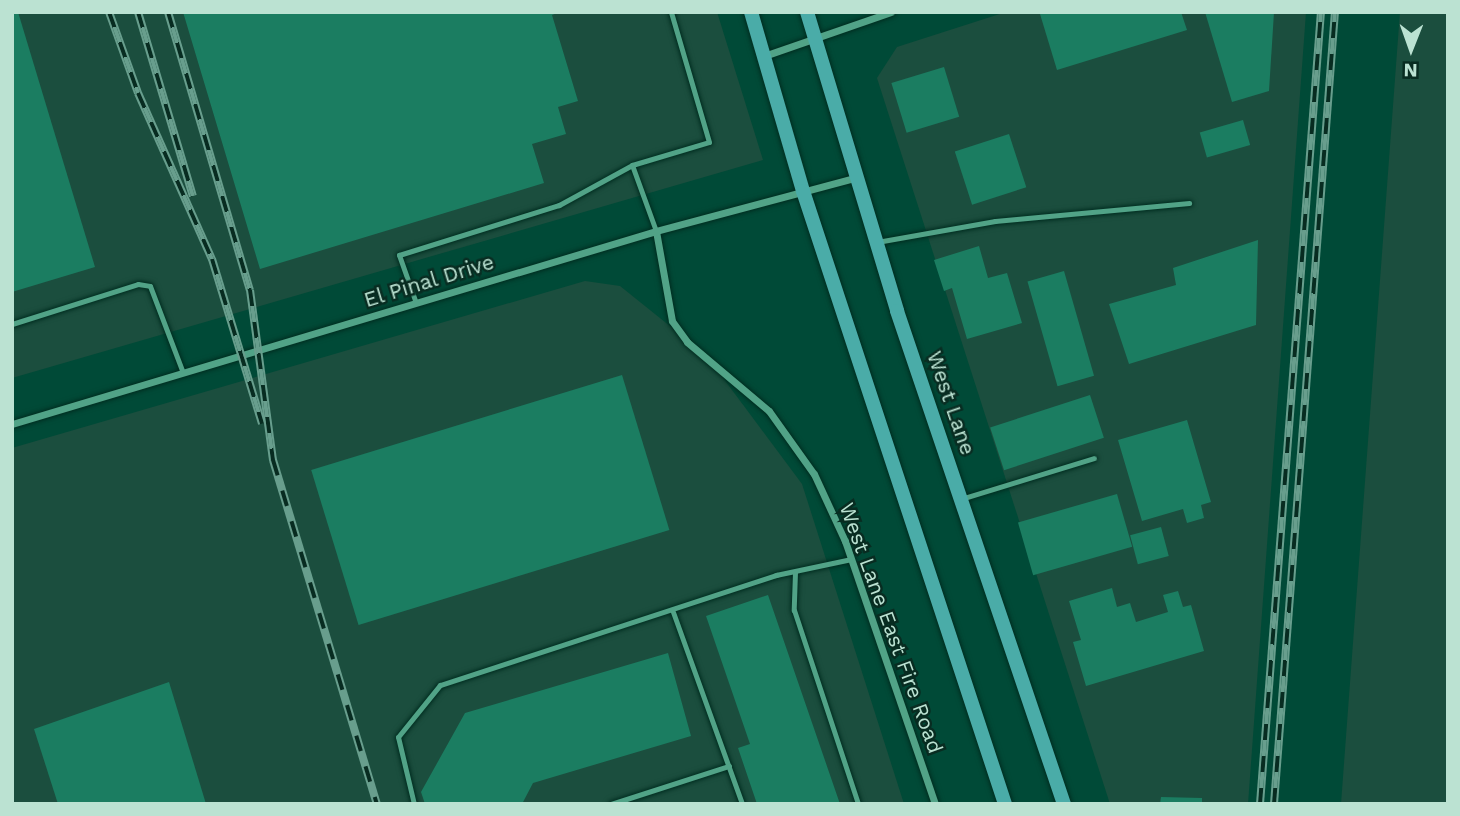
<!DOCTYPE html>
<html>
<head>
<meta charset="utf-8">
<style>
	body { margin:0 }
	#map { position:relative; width:1460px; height:816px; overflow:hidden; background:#004a37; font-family:"Work Sans",sans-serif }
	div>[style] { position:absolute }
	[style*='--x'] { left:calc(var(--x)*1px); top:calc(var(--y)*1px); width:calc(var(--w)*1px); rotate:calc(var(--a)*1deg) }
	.built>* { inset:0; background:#1b4e3e }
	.building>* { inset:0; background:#1b7d61; transform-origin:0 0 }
	.roads { filter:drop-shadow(0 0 2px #002d20) drop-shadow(0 0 2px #002d20) }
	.service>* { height:5px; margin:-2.5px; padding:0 2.5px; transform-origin:2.5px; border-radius:2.5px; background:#51a387 }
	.minor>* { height:7px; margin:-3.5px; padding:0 3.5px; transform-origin:3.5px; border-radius:3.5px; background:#51a387 }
	.secondary>* { height:14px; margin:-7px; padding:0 7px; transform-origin:7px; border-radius:7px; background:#4aaca8 }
	.rail>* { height:8px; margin-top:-4px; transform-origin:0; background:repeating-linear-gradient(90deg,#082c21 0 16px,#689e8d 0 32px); box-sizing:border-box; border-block:2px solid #689e8d }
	span { translate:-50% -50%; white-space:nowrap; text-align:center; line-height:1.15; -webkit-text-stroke:5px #082c21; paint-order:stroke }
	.street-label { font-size:21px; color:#bbe2d2 }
	.frame { position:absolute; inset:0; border:14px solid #bbe2d2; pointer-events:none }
	.north { position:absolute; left:1376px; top:14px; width:70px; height:70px; -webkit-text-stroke:5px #082c21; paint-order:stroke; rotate:181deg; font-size:19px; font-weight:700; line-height:28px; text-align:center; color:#bbe2d2 }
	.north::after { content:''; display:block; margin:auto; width:24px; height:32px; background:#bbe2d2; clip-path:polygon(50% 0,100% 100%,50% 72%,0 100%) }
</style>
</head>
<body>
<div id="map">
	<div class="built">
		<div style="clip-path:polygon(12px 12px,717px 12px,763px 160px,12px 378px)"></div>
		<div style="clip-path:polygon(1006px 12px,1306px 12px,1248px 804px,1110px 804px,877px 78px,897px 47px)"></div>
		<div style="clip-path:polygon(1400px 12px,1448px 12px,1448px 804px,1341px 804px)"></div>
		<div style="clip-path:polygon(585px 281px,620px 286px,706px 355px,802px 484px,904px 804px,12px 804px,12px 448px)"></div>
	</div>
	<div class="building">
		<div style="clip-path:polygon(12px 12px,18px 12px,95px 267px,12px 292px)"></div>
		<div style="clip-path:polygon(183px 12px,560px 12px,552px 15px,578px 101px,558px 107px,566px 134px,532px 144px,544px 183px,260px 269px)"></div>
		<div style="clip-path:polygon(1047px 12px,1181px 12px,1187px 30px,1057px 70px,1040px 14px)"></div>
		<div style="clip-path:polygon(1205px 12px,1274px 12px,1269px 91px,1232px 102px)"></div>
		<div style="left:944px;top:67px;width:52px;height:55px;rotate:73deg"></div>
		<div style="left:1243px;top:120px;width:26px;height:45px;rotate:74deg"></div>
		<div style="left:1009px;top:134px;width:56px;height:57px;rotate:72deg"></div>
		<div style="clip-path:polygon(1258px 240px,1256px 325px,1129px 364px,1109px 304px,1176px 285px,1173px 268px)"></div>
		<div style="clip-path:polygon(979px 246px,988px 278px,1007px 273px,1022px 323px,967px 339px,952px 288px,944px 291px,934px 260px)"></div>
		<div style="left:1064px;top:271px;width:109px;height:38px;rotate:74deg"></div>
		<div style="left:622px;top:375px;width:162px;height:325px;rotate:73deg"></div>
		<div style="left:1090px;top:395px;width:45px;height:105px;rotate:72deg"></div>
		<div style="clip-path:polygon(1187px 420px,1211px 502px,1201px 505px,1204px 518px,1187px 523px,1183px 509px,1142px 521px,1118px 440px)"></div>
		<div style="left:1117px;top:494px;width:55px;height:103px;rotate:74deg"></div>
		<div style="left:1161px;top:527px;width:30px;height:32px;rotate:75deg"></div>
		<div style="clip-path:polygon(1112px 588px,1117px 607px,1130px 603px,1136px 622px,1168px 612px,1163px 595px,1178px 591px,1183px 607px,1191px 605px,1204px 651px,1086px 686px,1073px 642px,1081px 640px,1069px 601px)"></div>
		<div style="clip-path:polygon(768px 595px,840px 804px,757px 804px,738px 748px,750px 744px,706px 616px)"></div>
		<div style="clip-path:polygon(668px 653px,691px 736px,533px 783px,522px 804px,425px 804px,421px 792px,465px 713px)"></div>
		<div style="clip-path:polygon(169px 682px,206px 804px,58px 804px,34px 729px)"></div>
		<div style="clip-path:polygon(1161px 797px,1202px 798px,1202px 804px,1160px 804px)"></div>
	</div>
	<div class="roads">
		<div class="service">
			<div style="--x:656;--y:231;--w:70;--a:-110"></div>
			<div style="--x:632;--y:165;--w:80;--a:-16.6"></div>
			<div style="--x:709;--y:142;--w:135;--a:-106.3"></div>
			<div style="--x:877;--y:242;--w:120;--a:-10.1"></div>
			<div style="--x:995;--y:221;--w:195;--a:-5.3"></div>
			<div style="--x:416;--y:303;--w:51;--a:-109.5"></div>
			<div style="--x:399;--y:255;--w:168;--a:-17.4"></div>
			<div style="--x:559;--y:205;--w:83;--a:-28.7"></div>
			<div style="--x:12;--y:324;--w:132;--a:-17.6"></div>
			<div style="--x:138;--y:284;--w:12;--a:9"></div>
			<div style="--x:150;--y:286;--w:93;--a:69.2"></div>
			<div style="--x:961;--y:499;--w:139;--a:-17.1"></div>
			<div style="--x:795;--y:572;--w:38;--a:92"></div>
			<div style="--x:794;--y:610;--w:204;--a:71.7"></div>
			<div style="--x:673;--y:612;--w:204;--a:70.2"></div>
			<div style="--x:414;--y:804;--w:69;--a:-103.4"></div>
			<div style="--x:398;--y:737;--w:67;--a:-51.1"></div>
			<div style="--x:440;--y:685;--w:354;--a:-18.1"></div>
			<div style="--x:776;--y:575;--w:77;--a:-12"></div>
			<div style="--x:611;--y:804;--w:124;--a:-17.9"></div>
		</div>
		<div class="minor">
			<div style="--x:764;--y:56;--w:134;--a:-19.1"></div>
			<div style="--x:656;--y:231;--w:91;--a:79.9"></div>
			<div style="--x:672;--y:321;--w:26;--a:54"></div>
			<div style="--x:687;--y:342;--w:107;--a:40.1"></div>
			<div style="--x:769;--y:411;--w:77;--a:54.5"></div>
			<div style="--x:814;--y:474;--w:74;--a:65.2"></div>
			<div style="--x:845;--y:541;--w:278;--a:71.1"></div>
			<div style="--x:12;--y:424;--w:672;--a:-16.68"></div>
			<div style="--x:656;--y:231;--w:208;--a:-15"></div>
		</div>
		<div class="secondary">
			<div style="--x:751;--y:12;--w:186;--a:73.8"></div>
			<div style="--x:803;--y:191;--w:645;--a:71.76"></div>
			<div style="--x:807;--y:12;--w:312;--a:73.2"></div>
			<div style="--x:897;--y:311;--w:521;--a:71.29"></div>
		</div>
	</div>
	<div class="rail">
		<div style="--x:109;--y:12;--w:86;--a:70.3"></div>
		<div style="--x:138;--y:93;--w:182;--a:66"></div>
		<div style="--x:212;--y:259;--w:172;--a:73.1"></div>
		<div style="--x:138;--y:12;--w:192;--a:73.4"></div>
		<div style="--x:168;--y:12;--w:290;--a:73.6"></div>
		<div style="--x:250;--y:290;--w:172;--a:82.3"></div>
		<div style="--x:273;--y:460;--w:359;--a:73.2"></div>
		<div style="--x:1260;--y:804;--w:794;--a:-85.6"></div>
		<div style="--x:1274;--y:804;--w:794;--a:-85.6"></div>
	</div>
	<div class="street-label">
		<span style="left:429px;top:281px;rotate:-17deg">El Pinal Drive</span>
		<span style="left:951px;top:403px;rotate:71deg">West Lane</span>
		<span style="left:891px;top:628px;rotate:70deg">West Lane East Fire Road</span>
	</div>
	<div class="frame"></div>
	<div class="north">N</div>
</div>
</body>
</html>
